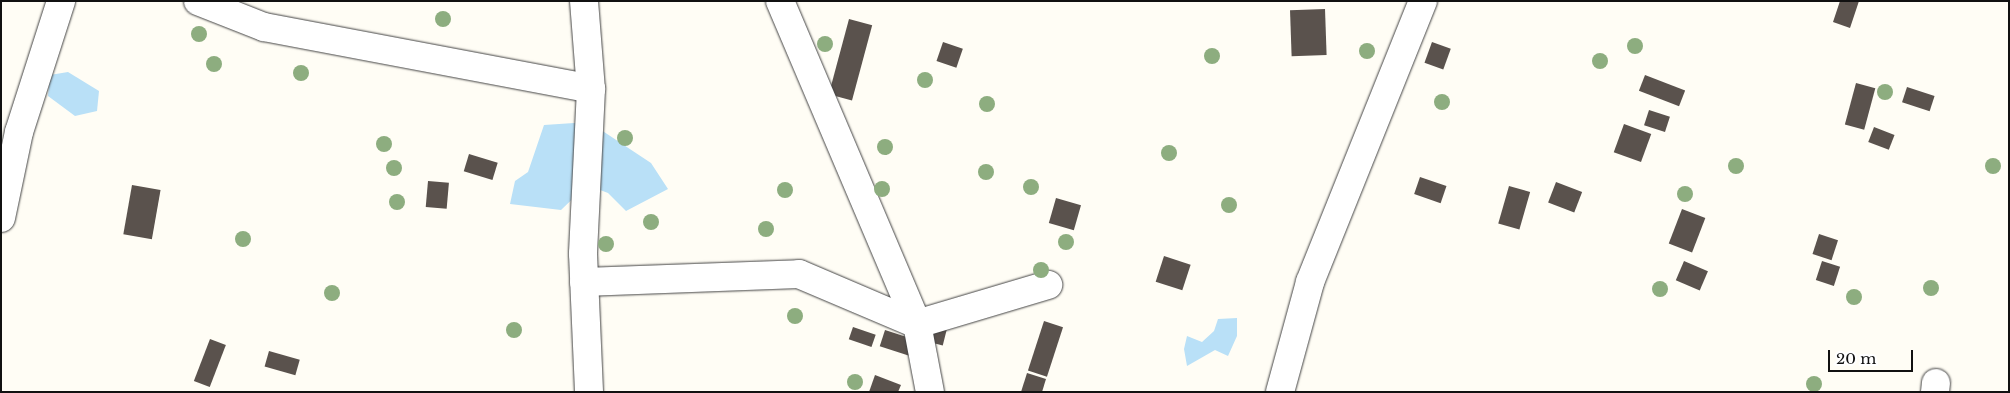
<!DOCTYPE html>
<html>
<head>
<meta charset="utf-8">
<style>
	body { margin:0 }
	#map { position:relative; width:2010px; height:393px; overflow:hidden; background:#fffdf5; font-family:"Libre Baskerville",serif }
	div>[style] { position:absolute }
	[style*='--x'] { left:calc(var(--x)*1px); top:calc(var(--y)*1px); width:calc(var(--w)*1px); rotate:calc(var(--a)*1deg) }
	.water>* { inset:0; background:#b9e0f7 }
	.building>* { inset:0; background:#5a524d; transform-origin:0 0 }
	.roads { filter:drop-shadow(0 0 1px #444) drop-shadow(0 0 1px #444) }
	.minor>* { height:28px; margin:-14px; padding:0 14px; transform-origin:14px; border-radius:14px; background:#fff }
	.trees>* { width:16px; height:16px; margin:-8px; border-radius:50%; background:#8dad7f }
	span { translate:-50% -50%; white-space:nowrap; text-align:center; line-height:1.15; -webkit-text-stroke:5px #fff; paint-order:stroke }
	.frame { position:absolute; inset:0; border:2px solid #111; pointer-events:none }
	.scale { position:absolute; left:1828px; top:350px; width:85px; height:22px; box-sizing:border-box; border:2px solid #111; border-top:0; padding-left:6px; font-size:15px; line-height:18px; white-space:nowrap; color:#111; -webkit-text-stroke:4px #fff; paint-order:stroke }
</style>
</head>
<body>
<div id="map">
	<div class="water">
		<div style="clip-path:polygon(68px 72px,99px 91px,97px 111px,75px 116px,48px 96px,50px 75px)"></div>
		<div style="clip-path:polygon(589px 122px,651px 163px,668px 189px,626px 211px,608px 193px,587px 185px,561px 210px,510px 204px,515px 181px,528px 172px,544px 125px)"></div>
		<div style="clip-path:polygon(1237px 318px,1237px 336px,1228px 356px,1215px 350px,1187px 366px,1184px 349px,1187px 336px,1202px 342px,1214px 331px,1218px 319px)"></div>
	</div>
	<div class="building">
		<div style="clip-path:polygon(1840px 1px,1859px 1px,1850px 28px,1833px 22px)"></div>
		<div style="left:1325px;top:9px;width:46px;height:35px;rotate:88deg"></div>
		<div style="left:849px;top:19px;width:24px;height:78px;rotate:15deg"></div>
		<div style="left:943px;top:42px;width:21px;height:20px;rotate:19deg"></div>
		<div style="left:1432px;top:42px;width:20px;height:22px;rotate:20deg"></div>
		<div style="left:1645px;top:75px;width:43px;height:17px;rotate:21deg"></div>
		<div style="left:1856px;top:83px;width:20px;height:43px;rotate:15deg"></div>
		<div style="left:1907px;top:87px;width:29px;height:16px;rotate:18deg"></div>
		<div style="left:1649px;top:110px;width:22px;height:16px;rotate:18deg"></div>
		<div style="left:1624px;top:124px;width:29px;height:30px;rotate:20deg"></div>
		<div style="left:1874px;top:127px;width:22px;height:16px;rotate:21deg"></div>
		<div style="left:469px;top:154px;width:30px;height:18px;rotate:17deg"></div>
		<div style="left:1420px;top:177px;width:28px;height:18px;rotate:19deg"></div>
		<div style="left:428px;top:181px;width:21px;height:26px;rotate:5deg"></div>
		<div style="left:1556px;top:182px;width:28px;height:22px;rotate:21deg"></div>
		<div style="left:132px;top:185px;width:29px;height:50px;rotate:10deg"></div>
		<div style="left:1509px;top:186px;width:22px;height:39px;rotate:16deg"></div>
		<div style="left:1056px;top:198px;width:26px;height:26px;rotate:16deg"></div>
		<div style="left:1682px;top:209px;width:25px;height:37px;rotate:21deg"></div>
		<div style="left:1819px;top:234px;width:20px;height:21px;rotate:18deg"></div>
		<div style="left:1164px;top:256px;width:28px;height:27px;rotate:18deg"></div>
		<div style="left:1684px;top:261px;width:26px;height:21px;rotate:23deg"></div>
		<div style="left:1822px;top:261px;width:19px;height:20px;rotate:18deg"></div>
		<div style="left:1044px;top:321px;width:20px;height:52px;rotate:18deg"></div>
		<div style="left:853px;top:327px;width:24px;height:13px;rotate:19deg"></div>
		<div style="left:935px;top:327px;width:12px;height:16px;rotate:14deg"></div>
		<div style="left:885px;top:330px;width:35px;height:17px;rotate:18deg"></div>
		<div style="left:210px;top:339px;width:17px;height:45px;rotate:21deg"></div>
		<div style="left:269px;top:351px;width:32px;height:16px;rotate:16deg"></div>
		<div style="clip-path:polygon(1027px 373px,1046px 379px,1042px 392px,1021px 392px)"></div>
		<div style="clip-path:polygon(875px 375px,901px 385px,898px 392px,869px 392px)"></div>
	</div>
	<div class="roads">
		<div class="minor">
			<div style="--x:198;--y:1;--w:71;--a:21.5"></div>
			<div style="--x:264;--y:27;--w:333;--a:10.7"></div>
			<div style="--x:584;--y:1;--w:88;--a:85.5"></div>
			<div style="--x:591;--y:89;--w:165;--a:92.8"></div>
			<div style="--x:583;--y:254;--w:138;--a:87.5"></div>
			<div style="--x:780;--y:1;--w:351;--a:67"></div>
			<div style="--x:917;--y:324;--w:69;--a:79.2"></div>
			<div style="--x:1;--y:218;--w:88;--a:-78.2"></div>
			<div style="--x:19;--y:132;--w:138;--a:-72.2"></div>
			<div style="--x:584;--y:282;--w:215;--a:-2.1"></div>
			<div style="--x:799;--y:274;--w:128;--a:23"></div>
			<div style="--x:917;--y:324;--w:137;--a:-16.6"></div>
			<div style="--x:1280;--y:392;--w:114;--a:-74.7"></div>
			<div style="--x:1310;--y:282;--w:303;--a:-68.1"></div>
			<div style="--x:1935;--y:392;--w:9;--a:-84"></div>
		</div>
	</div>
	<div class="trees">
		<div style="left:443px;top:19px"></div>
		<div style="left:199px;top:34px"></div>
		<div style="left:825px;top:44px"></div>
		<div style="left:1635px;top:46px"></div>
		<div style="left:1367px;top:51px"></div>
		<div style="left:1212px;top:56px"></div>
		<div style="left:1600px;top:61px"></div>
		<div style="left:214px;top:64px"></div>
		<div style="left:301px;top:73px"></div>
		<div style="left:925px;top:80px"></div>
		<div style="left:1885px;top:92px"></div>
		<div style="left:1442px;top:102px"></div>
		<div style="left:987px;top:104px"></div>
		<div style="left:625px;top:138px"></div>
		<div style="left:384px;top:144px"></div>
		<div style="left:885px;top:147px"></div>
		<div style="left:1169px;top:153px"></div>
		<div style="left:1736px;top:166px"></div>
		<div style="left:1993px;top:166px"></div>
		<div style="left:394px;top:168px"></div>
		<div style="left:986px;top:172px"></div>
		<div style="left:1031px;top:187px"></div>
		<div style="left:882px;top:189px"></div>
		<div style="left:785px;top:190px"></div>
		<div style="left:1685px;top:194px"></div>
		<div style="left:397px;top:202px"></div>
		<div style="left:1229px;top:205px"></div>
		<div style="left:651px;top:222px"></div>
		<div style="left:766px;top:229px"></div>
		<div style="left:243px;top:239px"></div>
		<div style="left:1066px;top:242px"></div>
		<div style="left:606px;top:244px"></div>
		<div style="left:1041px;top:270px"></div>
		<div style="left:1931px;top:288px"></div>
		<div style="left:1660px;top:289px"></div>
		<div style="left:332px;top:293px"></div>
		<div style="left:1854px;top:297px"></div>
		<div style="left:795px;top:316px"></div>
		<div style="left:514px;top:330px"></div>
		<div style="left:855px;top:382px"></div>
		<div style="left:1814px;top:384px"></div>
	</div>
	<div class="frame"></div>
	<div class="scale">20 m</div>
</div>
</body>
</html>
